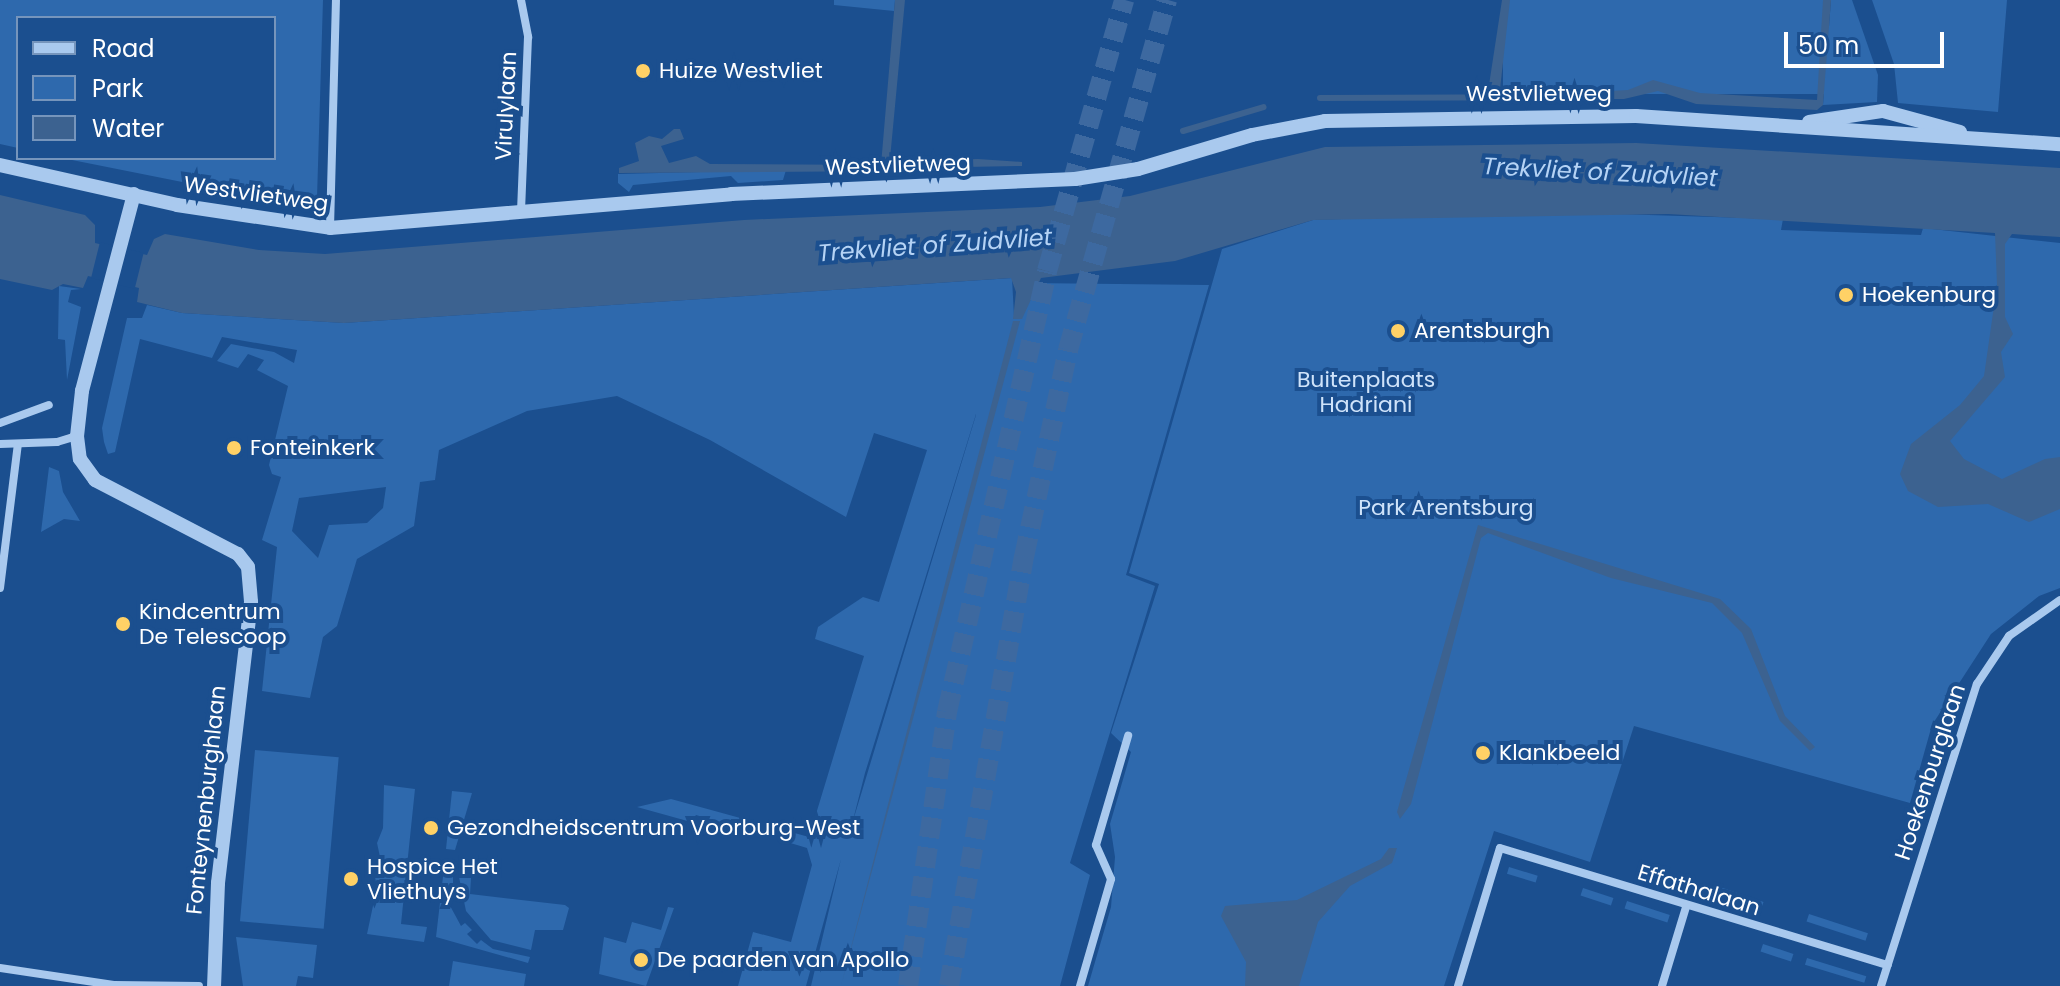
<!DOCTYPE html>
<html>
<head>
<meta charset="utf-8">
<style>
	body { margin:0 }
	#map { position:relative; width:2060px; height:986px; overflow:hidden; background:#1b4f8f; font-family:Poppins,sans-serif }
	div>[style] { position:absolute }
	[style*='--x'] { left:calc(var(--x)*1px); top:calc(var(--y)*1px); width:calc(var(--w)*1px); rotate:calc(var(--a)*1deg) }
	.green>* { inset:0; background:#2e69ad; transform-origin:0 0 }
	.water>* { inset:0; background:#3c6290 }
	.pier>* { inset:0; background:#1b4f8f; transform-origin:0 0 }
	.stream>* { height:6px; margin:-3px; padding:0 3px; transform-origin:3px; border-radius:3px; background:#3c6290 }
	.primary-tunnel>* { height:20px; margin-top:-10px; transform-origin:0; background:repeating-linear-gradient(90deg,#3d69a0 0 20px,transparent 0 30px) }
	.minor>* { height:8px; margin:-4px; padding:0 4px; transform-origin:4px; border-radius:4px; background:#a9c9ee }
	.tertiary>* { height:14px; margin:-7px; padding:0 7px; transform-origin:7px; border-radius:7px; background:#a9c9ee }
	.dots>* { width:22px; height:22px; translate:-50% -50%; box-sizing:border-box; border:4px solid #1b4f8f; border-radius:50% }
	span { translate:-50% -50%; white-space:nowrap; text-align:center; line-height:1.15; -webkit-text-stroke:8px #1b4f8f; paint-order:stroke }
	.poi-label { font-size:22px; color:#fff }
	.left { translate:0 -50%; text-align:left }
	.street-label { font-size:22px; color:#fff }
	.park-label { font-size:22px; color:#cfe3fa }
	.water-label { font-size:24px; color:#b5d3f5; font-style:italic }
	.legend { position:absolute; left:16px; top:16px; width:260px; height:144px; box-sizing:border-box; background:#1b4f8f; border:2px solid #7695bc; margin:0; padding:10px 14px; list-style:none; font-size:24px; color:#fff }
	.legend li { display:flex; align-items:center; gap:16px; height:40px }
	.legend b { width:40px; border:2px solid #7695bc }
	.scale { position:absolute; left:1784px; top:32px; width:160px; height:36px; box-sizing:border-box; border:4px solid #fff; border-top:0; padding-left:10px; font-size:24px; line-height:28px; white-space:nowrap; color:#fff; -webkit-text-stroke:6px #1b4f8f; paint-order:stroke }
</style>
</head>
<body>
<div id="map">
	<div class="green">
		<div style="clip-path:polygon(0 0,323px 0,317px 198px,307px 207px,62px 158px,274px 158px,274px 18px,18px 18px,18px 148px,0 144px)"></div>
		<div style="clip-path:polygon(834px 0,895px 0,894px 11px,834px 5px)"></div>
		<div style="left:1503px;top:0;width:326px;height:94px"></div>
		<div style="clip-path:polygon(1831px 0,1852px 0,1878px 75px,1877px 102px,1823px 105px)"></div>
		<div style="clip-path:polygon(1872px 0,2007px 0,1998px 112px,1898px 103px,1894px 64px)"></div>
		<div style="clip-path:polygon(786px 170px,783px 180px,738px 183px,731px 176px,633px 185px,629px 192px,618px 183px,618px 174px)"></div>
		<div style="clip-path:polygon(1550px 212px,1783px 219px,1781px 230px,1921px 235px,1923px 228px,2060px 243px,2060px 588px,2039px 596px,1991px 634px,1932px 725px,1910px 803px,1634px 726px,1590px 862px,1494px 831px,1444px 986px,1088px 986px,1111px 907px,1115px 857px,1110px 824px,1131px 752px,1111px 733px,1159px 584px,1129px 573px,1222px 249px,1313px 220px)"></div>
		<div style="clip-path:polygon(evenodd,1012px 278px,1014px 316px,1027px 283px,1209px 285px,1126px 575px,1155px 586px,1070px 863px,1090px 875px,1060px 986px,811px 986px,841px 859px,806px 986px,738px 986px,753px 932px,791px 942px,812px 865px,807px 848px,696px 815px,691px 822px,637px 807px,671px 799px,809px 837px,864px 656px,815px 639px,818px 627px,863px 597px,879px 602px,927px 450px,874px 433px,846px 517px,710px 440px,617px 396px,527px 411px,439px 450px,435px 480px,420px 482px,414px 526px,357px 559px,337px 626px,323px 637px,310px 698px,262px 691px,277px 547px,262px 540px,281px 477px,272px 474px,269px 465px,288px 386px,257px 370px,264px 360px,248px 354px,238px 368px,217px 361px,231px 344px,274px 352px,294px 363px,297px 350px,222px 337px,212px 358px,140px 339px,115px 452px,108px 454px,104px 442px,102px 428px,127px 318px,142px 318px,147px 305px,182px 313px,344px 323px,1012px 278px,976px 414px,976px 415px,852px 824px,865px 773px,976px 414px,1012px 278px,386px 487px,383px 508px,367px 523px,329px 525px,318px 558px,292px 531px,299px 498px,386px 487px)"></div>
		<div style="clip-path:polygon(59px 286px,81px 289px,71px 290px,68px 302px,81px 307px,67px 380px,65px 340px,58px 339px)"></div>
		<div style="clip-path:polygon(49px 467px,59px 471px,63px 492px,80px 521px,64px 519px,41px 532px)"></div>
		<div style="left:255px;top:750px;width:84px;height:172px;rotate:5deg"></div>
		<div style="clip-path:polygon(384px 785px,415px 789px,401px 924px,427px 927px,424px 942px,367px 934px,377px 887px,374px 872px,380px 857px,377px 843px,383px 828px)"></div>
		<div style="clip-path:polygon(452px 791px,472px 793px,455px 850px,446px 849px)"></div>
		<div style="left:1509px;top:867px;width:30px;height:7px;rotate:17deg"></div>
		<div style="clip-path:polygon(444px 868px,453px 869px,453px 900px,448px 902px,461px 926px,465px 923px,472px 930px,467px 934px,477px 944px,481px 940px,493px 949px,530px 957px,528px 963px,436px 937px)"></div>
		<div style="left:1655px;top:868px;width:45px;height:7px;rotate:18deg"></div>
		<div style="clip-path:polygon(459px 877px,471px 878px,470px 894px,565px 905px,569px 908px,563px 930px,535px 930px,531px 950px,491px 940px,466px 911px)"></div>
		<div style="left:1720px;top:887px;width:46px;height:9px;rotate:19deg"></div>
		<div style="left:1583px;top:888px;width:32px;height:8px;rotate:18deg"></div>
		<div style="left:1627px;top:901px;width:45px;height:8px;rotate:18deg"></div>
		<div style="clip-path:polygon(668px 907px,674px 908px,646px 986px,599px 974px,604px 937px,626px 943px,632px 922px,661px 930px)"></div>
		<div style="left:1809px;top:914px;width:62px;height:8px;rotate:18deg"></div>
		<div style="clip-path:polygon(236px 937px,317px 945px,313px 978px,298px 976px,296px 986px,243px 986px)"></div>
		<div style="left:1763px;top:944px;width:32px;height:8px;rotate:18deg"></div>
		<div style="left:1807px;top:958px;width:62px;height:7px;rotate:17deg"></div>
		<div style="clip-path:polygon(453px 961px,526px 974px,524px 986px,449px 986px)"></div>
	</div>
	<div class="water">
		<div style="clip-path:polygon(895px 0,905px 0,890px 159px,896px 171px,619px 173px,619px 168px,639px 161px,635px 143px,649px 136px,662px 139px,674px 129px,680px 129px,684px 139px,661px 146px,669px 163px,696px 156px,710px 164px,881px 165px)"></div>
		<div style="clip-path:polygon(1502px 0,1510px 0,1499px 98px,1487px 98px)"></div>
		<div style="clip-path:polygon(1823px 0,1831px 0,1823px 105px,1817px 110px,1696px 104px,1658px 91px,1624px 99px,1574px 99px,1573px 93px,1628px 90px,1653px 80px,1700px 93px,1817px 100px)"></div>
		<div style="clip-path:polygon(1636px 143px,2060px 168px,2060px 237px,2012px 234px,2005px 244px,2005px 317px,2013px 334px,2001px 352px,2005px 377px,1950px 441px,1964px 459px,2002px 479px,2045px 459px,2060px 457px,2060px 509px,2029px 522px,1988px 504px,1938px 507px,1908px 491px,1900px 474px,1911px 444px,1960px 405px,1984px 376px,1997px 285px,1995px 233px,1668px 214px,1313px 220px,1175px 261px,1041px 278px,1022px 319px,1013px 319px,1016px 292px,1011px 278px,344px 323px,182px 313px,137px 302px,139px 288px,88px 276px,83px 288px,63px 284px,52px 290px,0 279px,0 195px,85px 215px,95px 225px,95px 243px,147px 255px,154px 239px,165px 234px,259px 250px,325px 254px,744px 220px,1040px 207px,1130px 196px,1325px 147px)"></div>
		<div style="clip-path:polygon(978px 159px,1022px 162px,1022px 166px,911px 168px,912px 161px)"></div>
		<div style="clip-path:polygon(1013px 321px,1020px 321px,841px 986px)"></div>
		<div style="clip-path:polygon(1478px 525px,1720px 599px,1751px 629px,1785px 716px,1815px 747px,1810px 751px,1780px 721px,1742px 633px,1712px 603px,1611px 578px,1488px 533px,1481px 538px,1411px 804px,1400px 819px,1397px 812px)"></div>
		<div style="clip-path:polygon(1389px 848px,1397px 848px,1392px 863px,1350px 886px,1318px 922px,1299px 986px,1245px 986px,1246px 962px,1221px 916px,1225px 906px,1297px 900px,1381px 859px)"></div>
	</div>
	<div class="pier">
		<div style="left:100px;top:242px;width:45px;height:37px;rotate:14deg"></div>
	</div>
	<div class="stream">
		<div style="--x:1320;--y:98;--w:239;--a:-0.2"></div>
		<div style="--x:1183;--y:131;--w:84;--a:-16.5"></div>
	</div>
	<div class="primary-tunnel">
		<div style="--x:908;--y:986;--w:277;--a:-81.9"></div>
		<div style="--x:947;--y:712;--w:452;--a:-77.2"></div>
		<div style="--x:1047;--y:271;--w:282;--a:-74.1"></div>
		<div style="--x:949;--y:986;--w:436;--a:-80.1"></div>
		<div style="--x:1024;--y:557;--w:212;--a:-78"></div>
		<div style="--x:1068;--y:350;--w:364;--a:-74.2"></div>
	</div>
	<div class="minor">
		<div style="--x:521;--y:0;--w:38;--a:79"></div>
		<div style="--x:528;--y:37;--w:176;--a:92.3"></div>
		<div style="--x:330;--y:228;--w:228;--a:-88.5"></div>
		<div style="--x:0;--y:423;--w:52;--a:-20.2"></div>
		<div style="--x:0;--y:444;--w:57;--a:-2"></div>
		<div style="--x:57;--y:442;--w:21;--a:-17"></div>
		<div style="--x:0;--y:588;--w:145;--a:-82.9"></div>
		<div style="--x:0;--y:968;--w:115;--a:8.5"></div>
		<div style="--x:114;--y:985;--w:85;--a:0.7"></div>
		<div style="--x:1080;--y:986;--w:111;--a:-73.8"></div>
		<div style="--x:1111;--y:879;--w:37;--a:-114"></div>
		<div style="--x:1096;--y:845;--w:114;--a:-73.6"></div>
		<div style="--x:1458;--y:986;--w:144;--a:-73.1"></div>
		<div style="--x:1500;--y:848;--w:405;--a:16.8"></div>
		<div style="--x:1662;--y:986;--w:83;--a:-73.1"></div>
		<div style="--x:1881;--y:986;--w:317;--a:-72.4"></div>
		<div style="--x:1977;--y:684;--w:58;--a:-56.3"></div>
		<div style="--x:2009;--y:636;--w:62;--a:-35.2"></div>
	</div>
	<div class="tertiary">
		<div style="--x:1809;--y:122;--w:75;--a:-8.5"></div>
		<div style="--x:1883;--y:111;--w:80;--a:15.3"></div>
		<div style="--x:0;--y:165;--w:181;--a:12.7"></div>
		<div style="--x:177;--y:205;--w:155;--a:8.5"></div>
		<div style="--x:330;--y:228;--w:402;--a:-4.8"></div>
		<div style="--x:731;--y:194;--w:344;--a:-2.5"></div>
		<div style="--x:1075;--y:179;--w:64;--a:-9"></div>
		<div style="--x:1138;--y:169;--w:119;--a:-16.6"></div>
		<div style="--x:1252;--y:135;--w:74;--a:-10.9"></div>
		<div style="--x:1325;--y:121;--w:311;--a:-0.9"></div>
		<div style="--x:1636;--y:116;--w:425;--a:3.8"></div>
		<div style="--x:134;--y:194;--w:204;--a:104.8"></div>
		<div style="--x:82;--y:391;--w:45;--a:96.3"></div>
		<div style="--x:77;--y:436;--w:23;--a:83"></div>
		<div style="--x:80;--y:459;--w:26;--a:54"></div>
		<div style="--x:95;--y:480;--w:161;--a:27.4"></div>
		<div style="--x:238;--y:554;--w:16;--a:52"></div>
		<div style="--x:248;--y:567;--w:35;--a:85"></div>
		<div style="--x:251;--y:602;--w:283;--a:96.7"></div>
		<div style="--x:218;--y:883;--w:103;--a:92.2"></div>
	</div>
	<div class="dots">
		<div style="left:643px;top:71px;background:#ffd166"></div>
		<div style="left:1846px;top:295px;background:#ffd166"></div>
		<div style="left:1398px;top:331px;background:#ffd166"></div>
		<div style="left:234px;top:448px;background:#ffd166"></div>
		<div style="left:123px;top:624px;background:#ffd166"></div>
		<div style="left:1483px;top:753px;background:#ffd166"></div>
		<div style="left:431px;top:828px;background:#ffd166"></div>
		<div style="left:351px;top:879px;background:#ffd166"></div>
		<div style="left:641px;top:960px;background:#ffd166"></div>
	</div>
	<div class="poi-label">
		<span class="left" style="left:659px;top:71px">Huize Westvliet</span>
		<span class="left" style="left:1862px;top:295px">Hoekenburg</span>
		<span class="left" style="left:1414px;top:331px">Arentsburgh</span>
		<span class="left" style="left:250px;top:448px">Fonteinkerk</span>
		<span class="left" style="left:139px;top:624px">Kindcentrum<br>De Telescoop</span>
		<span class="left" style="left:1499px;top:753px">Klankbeeld</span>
		<span class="left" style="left:447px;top:828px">Gezondheidscentrum Voorburg-West</span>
		<span class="left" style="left:367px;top:879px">Hospice Het<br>Vliethuys</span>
		<span class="left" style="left:657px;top:960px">De paarden van Apollo</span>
	</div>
	<div class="street-label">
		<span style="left:1539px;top:94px">Westvlietweg</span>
		<span style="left:506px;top:106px;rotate:-87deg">Virulylaan</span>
		<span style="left:898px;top:165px;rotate:-2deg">Westvlietweg</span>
		<span style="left:256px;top:194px;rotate:8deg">Westvlietweg</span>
		<span style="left:1930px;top:772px;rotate:-72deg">Hoekenburglaan</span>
		<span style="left:206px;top:800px;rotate:-84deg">Fonteynenburghlaan</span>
		<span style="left:1699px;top:890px;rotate:17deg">Effathalaan</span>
	</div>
	<div class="park-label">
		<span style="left:1366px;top:392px">Buitenplaats<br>Hadriani</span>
		<span style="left:1446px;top:508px">Park Arentsburg</span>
	</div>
	<div class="water-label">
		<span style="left:1600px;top:172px;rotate:3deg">Trekvliet of Zuidvliet</span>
		<span style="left:935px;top:245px;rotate:-4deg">Trekvliet of Zuidvliet</span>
	</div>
	<ul class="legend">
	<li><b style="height:10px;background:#a9c9ee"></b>Road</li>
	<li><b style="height:22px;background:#2e69ad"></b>Park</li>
	<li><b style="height:22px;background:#3c6290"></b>Water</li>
	</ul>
	<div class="scale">50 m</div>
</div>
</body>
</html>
